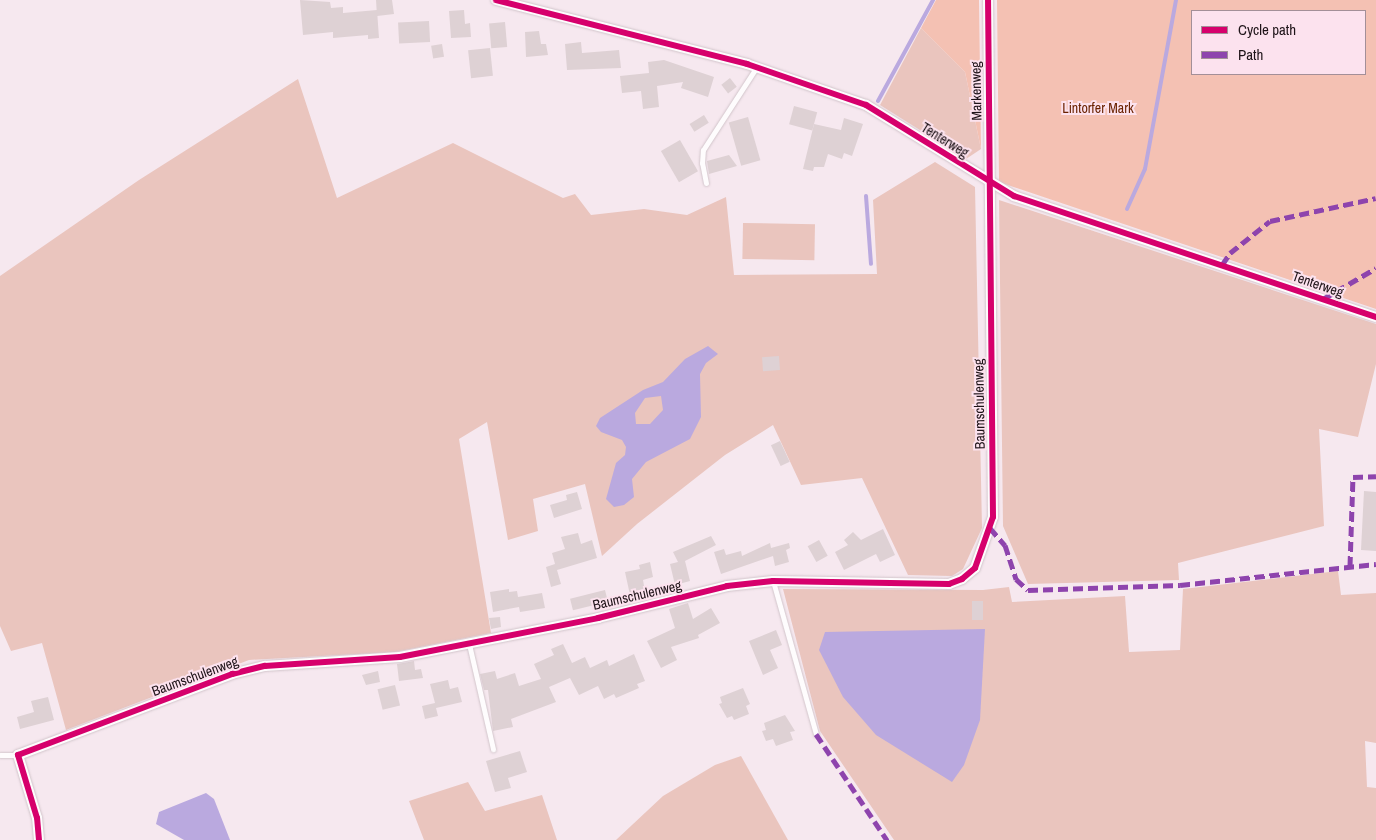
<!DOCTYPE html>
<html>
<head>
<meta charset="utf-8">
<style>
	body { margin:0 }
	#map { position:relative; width:1376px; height:840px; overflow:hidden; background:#f6e8ef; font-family:"Archivo Narrow",sans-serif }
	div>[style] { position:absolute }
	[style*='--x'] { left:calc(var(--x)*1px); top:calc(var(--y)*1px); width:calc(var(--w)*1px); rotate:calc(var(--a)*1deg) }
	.green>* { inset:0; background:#eac5be; transform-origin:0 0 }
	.forest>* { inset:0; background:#f4c1b3 }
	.water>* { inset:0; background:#baa9df }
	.stream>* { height:4px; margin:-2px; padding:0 2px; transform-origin:2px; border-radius:2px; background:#baa9df }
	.building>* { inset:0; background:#ded1d4; transform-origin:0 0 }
	.roads { filter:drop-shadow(0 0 1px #d2c5cb) drop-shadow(0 0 1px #d2c5cb) }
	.lane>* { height:5px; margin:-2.5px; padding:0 2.5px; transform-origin:2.5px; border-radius:2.5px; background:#fefcfd }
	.street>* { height:10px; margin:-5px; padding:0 5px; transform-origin:5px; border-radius:5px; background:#fefcfd }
	.quiet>* { height:5px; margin-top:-2.5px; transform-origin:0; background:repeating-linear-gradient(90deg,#8e44ad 0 10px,transparent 0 15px) }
	.cycleway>* { height:6px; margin:-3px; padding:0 3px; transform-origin:3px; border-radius:3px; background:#d6006c }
	span { translate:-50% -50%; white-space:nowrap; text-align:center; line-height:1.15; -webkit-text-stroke:4px #fce2ee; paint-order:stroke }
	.street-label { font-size:14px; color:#1e1318 }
	.park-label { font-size:14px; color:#6a2200 }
	.legend { position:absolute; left:1191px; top:10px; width:175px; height:65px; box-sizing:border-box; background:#fce2ee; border:1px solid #a38f98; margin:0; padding:6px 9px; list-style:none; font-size:15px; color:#1e1318 }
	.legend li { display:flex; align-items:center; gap:10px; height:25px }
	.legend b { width:25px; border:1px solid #a38f98 }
</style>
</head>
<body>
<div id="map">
	<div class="green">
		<div style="clip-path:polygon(921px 28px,965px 72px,981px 149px,966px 159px,880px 105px)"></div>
		<div style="clip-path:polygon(298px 79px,337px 198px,453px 143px,563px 198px,575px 194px,591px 215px,644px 209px,687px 215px,726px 197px,734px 275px,877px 274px,873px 200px,935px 162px,975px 187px,982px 528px,963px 569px,952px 576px,908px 575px,862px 478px,801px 485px,773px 425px,725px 455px,637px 524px,602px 556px,585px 484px,533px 499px,538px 531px,508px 540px,487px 422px,459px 439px,491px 633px,395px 652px,249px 660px,66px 730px,42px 643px,11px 651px,0 626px,0 276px,139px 180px)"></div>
		<div style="clip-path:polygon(999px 200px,1376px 324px,1376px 364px,1358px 437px,1319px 429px,1324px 526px,1178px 563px,1179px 580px,1028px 584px,1003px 526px)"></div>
		<div style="left:743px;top:223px;width:72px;height:36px;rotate:1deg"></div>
		<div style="clip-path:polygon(1338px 571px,1341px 595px,1376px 593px,1376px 743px,1365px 741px,1367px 787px,1376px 788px,1376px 840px,894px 840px,820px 731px,783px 589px,983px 590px,1009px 587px,1012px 602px,1125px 596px,1129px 652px,1180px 650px,1183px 589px)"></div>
		<div style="clip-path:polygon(741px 756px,788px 840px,616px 840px,663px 796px,715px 765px)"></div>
		<div style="clip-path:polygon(468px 782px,485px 811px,542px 795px,557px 840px,424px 840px,409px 801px)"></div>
	</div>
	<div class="forest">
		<div style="clip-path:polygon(936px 0,979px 0,981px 149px,965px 72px,921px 28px)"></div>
		<div style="clip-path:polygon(evenodd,997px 0,1376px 0,1376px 309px,999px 182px,997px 0,1192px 11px,1365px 11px,1365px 74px,1192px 74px,1192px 11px)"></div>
	</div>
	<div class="water">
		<div style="clip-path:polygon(evenodd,708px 346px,718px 354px,706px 363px,700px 374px,701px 417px,690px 439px,646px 462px,632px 479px,634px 497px,624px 505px,614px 507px,606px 499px,616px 463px,625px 455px,626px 447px,622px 440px,601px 432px,596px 426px,600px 418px,643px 390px,663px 382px,685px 359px,708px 346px,661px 396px,663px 410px,650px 424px,636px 424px,635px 413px,645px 398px,661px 396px)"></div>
		<div style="clip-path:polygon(985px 629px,980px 720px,964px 765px,952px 782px,876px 735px,843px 697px,819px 650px,825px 632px)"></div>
		<div style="clip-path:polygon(206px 793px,214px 799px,230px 840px,184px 840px,156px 824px,159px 812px)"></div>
	</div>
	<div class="stream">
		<div style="--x:878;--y:101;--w:115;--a:-61.4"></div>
		<div style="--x:866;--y:196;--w:68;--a:85.8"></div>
		<div style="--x:1127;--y:209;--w:44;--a:-65.8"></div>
		<div style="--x:1145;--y:169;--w:172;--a:-79.6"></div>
	</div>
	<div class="building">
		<div style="clip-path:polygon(300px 0,330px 2px,331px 8px,343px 7px,343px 13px,377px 10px,379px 38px,368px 39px,368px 35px,333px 38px,333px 32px,303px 35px)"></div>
		<div style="clip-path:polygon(376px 0,392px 0,394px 14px,377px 16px)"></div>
		<div style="clip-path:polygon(464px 10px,465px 24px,470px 23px,471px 37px,451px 38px,449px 11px)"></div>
		<div style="left:429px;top:21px;width:21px;height:31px;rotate:87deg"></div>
		<div style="left:505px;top:22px;width:25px;height:16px;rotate:85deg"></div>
		<div style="clip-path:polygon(539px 31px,541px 44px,546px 44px,548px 55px,526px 57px,525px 32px)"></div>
		<div style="clip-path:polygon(581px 42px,582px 53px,619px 50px,621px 68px,567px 70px,565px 44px)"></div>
		<div style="left:442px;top:44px;width:13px;height:11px;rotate:81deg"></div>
		<div style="left:490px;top:48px;width:28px;height:22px;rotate:84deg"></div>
		<div style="clip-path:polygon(664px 60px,714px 77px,708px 97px,681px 88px,683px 82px,657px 86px,659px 107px,643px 109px,641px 91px,622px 93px,620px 76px,649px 73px,648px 62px)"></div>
		<div style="left:730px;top:78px;width:11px;height:11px;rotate:52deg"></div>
		<div style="left:794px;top:106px;width:24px;height:19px;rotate:15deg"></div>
		<div style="left:704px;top:115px;width:9px;height:17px;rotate:58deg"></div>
		<div style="left:748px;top:117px;width:45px;height:20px;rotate:74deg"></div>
		<div style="clip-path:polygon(844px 118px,863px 124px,852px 156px,844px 153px,842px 159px,828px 154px,824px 167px,814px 167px,813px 171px,803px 169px,814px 124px,841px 130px)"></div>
		<div style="left:680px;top:140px;width:36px;height:22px;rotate:60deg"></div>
		<div style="clip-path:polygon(729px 155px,737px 166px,709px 174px,707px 161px)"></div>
		<div style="left:779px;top:356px;width:14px;height:17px;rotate:86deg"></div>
		<div style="left:780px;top:441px;width:23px;height:10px;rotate:65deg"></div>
		<div style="clip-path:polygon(1364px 491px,1376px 492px,1376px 551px,1361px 550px)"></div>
		<div style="clip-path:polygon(577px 492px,582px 509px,554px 518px,550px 505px,567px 500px,566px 495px)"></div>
		<div style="clip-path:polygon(883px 529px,895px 555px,880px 562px,876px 554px,844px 570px,835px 552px,848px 545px,844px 540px,853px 532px,861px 540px)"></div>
		<div style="clip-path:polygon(578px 533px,581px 544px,592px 540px,597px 558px,557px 570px,561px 584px,551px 587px,546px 567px,555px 564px,552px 553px,565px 549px,561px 537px)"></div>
		<div style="clip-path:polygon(711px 536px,716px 545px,685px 561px,690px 581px,675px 585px,670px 564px,678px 562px,673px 552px)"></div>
		<div style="left:819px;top:540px;width:18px;height:13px;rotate:61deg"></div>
		<div style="clip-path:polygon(770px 543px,771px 548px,789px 543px,790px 548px,786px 550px,789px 562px,775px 566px,773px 556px,721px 574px,714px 552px,724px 549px,726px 555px,741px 551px,742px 556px)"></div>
		<div style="clip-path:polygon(650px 562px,653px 577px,643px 580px,645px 592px,630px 595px,625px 572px,640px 569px,639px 565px)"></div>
		<div style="clip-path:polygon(509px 589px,509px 592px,517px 591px,518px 597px,542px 593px,545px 608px,520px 612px,519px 607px,493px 612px,490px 592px)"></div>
		<div style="left:605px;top:590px;width:12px;height:36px;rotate:76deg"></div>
		<div style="left:972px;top:601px;width:11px;height:19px"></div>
		<div style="clip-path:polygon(688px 603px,693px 619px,711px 608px,720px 623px,698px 635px,699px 638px,671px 647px,677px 660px,661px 668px,647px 641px,675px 628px,669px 609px)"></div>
		<div style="clip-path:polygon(500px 617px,501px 627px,491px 629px,489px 618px)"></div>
		<div style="clip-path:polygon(776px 630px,782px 645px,770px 650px,778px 668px,763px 675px,749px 641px)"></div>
		<div style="clip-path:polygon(563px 644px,572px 663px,585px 657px,590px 668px,607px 660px,609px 666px,634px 654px,645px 681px,637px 684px,639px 688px,616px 698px,614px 694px,604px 699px,598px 686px,579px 695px,570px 678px,549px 687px,556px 702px,511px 719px,513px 727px,493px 731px,488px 690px,484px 690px,480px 674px,495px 671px,497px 679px,515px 673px,519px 686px,541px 679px,534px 664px,554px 655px,551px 649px)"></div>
		<div style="clip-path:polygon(414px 661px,415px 670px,421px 669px,423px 678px,399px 681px,397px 664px)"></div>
		<div style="clip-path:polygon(378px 671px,380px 682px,366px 685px,362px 675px)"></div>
		<div style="clip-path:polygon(448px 680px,450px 689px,458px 687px,462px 702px,436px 708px,438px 716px,425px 719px,422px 706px,435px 703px,430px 684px)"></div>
		<div style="left:395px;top:685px;width:21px;height:18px;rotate:76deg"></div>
		<div style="clip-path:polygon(743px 688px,750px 704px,746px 706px,749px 714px,734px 720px,732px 716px,727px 718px,719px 704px,722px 703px,720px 697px)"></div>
		<div style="clip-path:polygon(48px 697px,54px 720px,20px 729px,17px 717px,34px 712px,31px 701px)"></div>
		<div style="clip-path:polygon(785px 715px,795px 731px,790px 732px,793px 740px,776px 746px,773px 739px,766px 741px,762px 731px,766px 730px,764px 723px)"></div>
		<div style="clip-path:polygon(520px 751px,527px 772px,508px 778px,511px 788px,495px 792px,486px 761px)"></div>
	</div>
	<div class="roads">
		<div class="lane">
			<div style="--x:706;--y:183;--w:20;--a:-101"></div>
			<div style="--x:702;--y:163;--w:13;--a:-86"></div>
			<div style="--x:703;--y:150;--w:98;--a:-57.1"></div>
			<div style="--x:773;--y:581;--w:159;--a:74.3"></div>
			<div style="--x:469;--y:644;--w:108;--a:77.1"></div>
			<div style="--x:0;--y:755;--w:18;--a:0"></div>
		</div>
		<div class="street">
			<div style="--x:496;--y:0;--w:259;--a:14.3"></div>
			<div style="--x:747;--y:64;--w:126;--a:19"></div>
			<div style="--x:866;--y:105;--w:174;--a:31.6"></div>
			<div style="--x:1014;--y:196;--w:382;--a:18.5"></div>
			<div style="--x:39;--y:840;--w:22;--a:-95"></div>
			<div style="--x:37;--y:818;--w:66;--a:-106.8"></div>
			<div style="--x:18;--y:755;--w:229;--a:-20.7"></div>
			<div style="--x:232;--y:674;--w:34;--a:-14"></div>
			<div style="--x:265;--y:666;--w:135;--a:-3.8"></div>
			<div style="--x:400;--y:657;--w:202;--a:-11.1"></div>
			<div style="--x:598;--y:618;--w:133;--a:-13.9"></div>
			<div style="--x:727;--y:586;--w:46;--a:-6.2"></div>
			<div style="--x:773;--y:581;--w:176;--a:1"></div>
			<div style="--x:949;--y:584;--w:14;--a:-21"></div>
			<div style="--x:962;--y:579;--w:17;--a:-40"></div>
			<div style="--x:975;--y:568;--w:54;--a:-70.6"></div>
			<div style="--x:993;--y:517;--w:517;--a:-90.55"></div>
		</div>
	</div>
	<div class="quiet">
		<div style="--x:1222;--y:265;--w:14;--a:-56"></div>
		<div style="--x:1230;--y:253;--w:51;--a:-38.7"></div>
		<div style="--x:1270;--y:221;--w:108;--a:-12.2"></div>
		<div style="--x:1323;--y:299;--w:61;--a:-30.3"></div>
		<div style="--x:990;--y:528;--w:23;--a:49"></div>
		<div style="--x:1005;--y:545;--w:36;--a:72"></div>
		<div style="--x:1016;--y:579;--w:16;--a:43"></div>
		<div style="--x:1028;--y:590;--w:152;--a:-1.9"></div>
		<div style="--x:1180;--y:585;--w:197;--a:-6.1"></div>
		<div style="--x:1350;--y:566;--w:89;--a:-88.1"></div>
		<div style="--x:1353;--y:477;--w:23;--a:-2"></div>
		<div style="--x:816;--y:734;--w:128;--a:56.2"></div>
	</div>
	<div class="cycleway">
		<div style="--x:496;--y:0;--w:259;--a:14.3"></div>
		<div style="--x:747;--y:64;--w:126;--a:19"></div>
		<div style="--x:866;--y:105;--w:174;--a:31.6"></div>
		<div style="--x:1014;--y:196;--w:382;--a:18.5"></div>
		<div style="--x:39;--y:840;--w:22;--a:-95"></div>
		<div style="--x:37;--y:818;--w:66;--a:-106.8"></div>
		<div style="--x:18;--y:755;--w:229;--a:-20.7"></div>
		<div style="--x:232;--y:674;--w:34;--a:-14"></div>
		<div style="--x:265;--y:666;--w:135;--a:-3.8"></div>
		<div style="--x:400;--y:657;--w:202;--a:-11.1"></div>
		<div style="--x:598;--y:618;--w:133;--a:-13.9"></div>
		<div style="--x:727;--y:586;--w:46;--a:-6.2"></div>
		<div style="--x:773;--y:581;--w:176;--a:1"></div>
		<div style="--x:949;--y:584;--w:14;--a:-21"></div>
		<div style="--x:962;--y:579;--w:17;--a:-40"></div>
		<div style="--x:975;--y:568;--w:54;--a:-70.6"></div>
		<div style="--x:993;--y:517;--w:517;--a:-90.55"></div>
	</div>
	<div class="street-label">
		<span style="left:976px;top:91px;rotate:-91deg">Markenweg</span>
		<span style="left:945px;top:140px;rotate:32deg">Tenterweg</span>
		<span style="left:1318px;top:284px;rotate:19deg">Tenterweg</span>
		<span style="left:979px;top:404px;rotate:-91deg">Baumschulenweg</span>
		<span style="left:637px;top:595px;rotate:-13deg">Baumschulenweg</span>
		<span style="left:195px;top:676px;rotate:-20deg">Baumschulenweg</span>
	</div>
	<div class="park-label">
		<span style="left:1098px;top:108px">Lintorfer Mark</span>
	</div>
	<ul class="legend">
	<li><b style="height:6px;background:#d6006c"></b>Cycle path</li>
	<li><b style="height:6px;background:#8e44ad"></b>Path</li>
	</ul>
</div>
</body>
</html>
